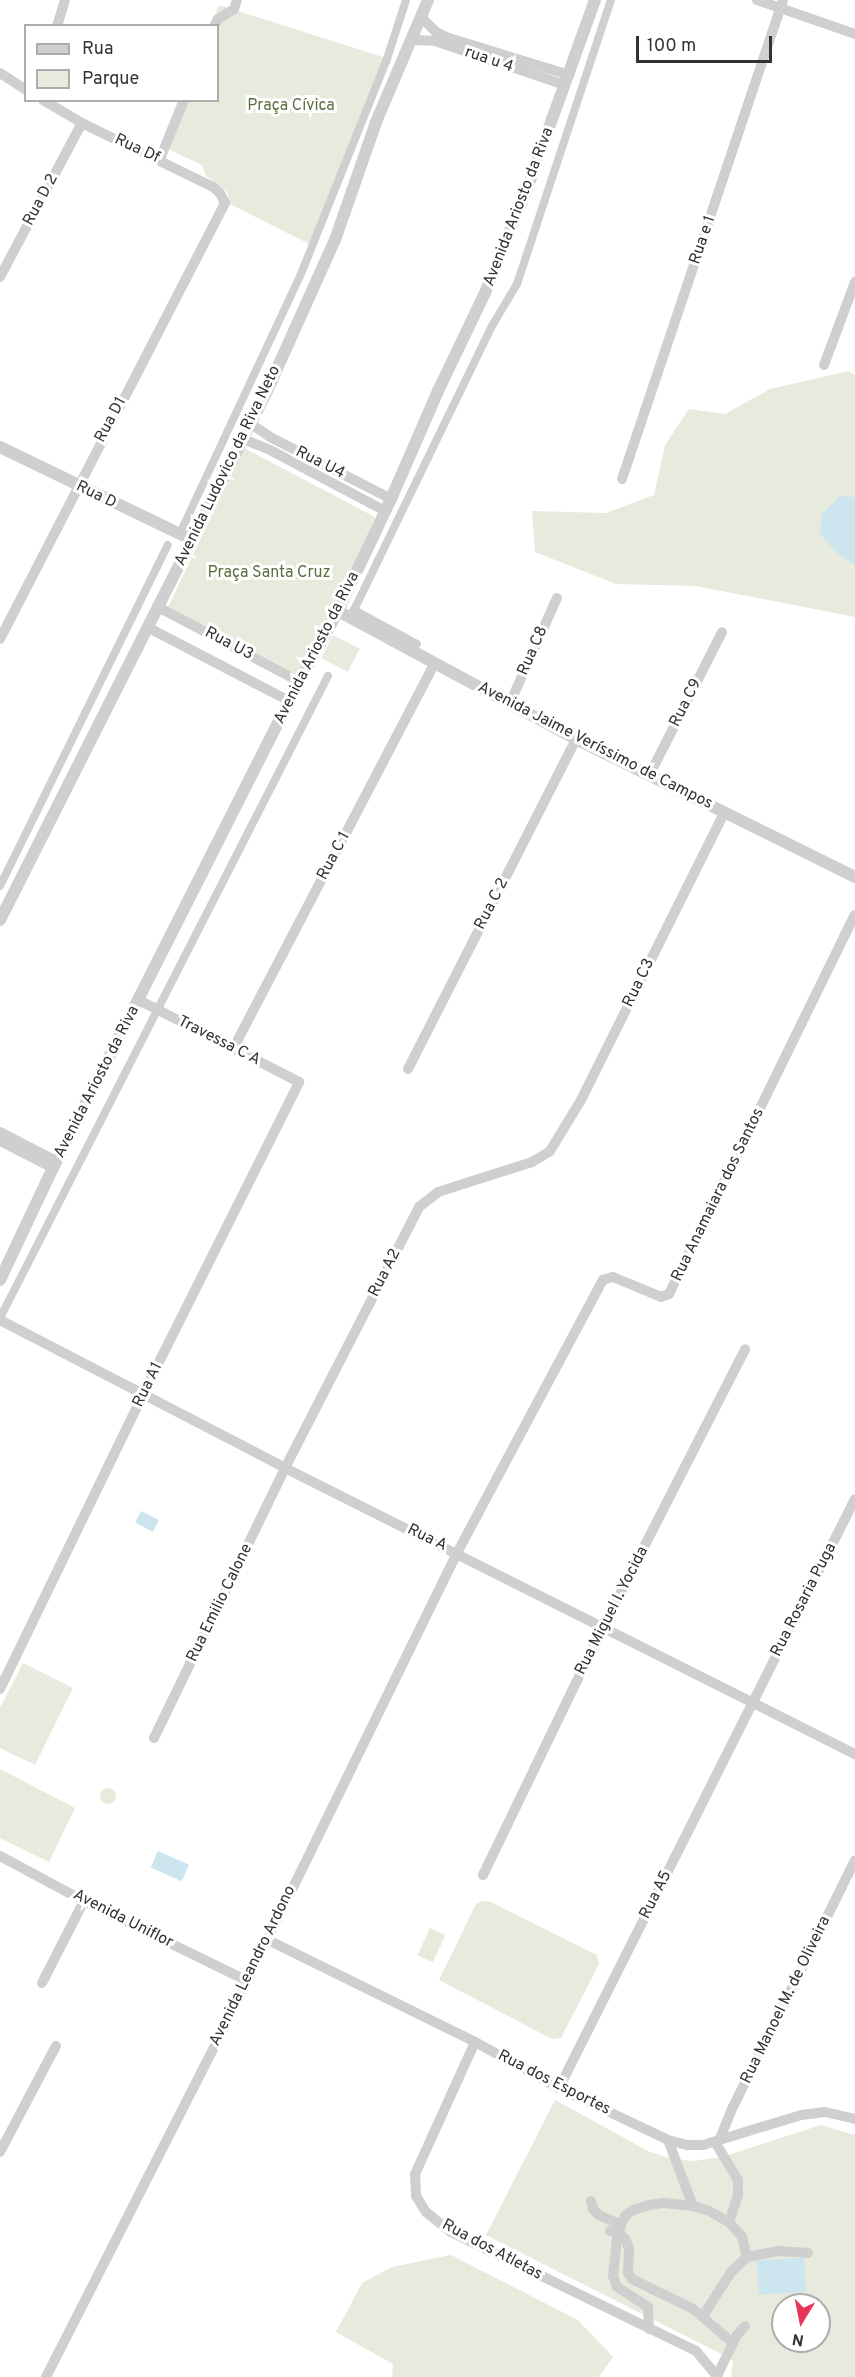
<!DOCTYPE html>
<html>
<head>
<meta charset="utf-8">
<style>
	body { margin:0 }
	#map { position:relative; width:855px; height:2377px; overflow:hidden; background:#fff; font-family:Overpass,sans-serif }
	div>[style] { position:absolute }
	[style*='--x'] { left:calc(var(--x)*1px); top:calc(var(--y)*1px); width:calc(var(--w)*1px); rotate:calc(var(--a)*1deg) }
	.green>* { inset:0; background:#e6ebdd; transform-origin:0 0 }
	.round { border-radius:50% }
	.water>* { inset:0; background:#cde5ee; transform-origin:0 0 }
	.pedestrian>* { height:8px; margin:-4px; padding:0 4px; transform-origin:4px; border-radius:4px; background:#cfcfcf }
	.minor>* { height:10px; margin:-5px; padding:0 5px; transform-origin:5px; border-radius:5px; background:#cfcfcf }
	.tertiary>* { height:12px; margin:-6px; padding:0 6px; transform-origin:6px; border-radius:6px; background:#cfcfcf }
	span { translate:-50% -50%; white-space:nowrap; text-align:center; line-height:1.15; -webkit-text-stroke:6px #fff; paint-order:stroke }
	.street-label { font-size:16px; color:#323232 }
	.park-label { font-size:16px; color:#5b6f3e }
	.legend { position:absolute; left:24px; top:24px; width:195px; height:78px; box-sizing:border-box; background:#fff; border:2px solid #adadad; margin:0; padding:8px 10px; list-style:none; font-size:18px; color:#323232 }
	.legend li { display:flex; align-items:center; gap:12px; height:30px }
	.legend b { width:30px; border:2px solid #adadad }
	.north { position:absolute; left:771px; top:2293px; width:60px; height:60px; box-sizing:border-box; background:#fff; border:2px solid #adadad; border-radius:50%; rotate:190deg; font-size:16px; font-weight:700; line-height:24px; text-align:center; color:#323232 }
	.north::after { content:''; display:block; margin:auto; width:21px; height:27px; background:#e73559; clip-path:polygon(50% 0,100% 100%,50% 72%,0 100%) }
	.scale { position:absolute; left:636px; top:36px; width:136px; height:27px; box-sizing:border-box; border:3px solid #323232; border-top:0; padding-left:8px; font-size:18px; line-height:21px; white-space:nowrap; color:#323232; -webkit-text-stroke:4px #fff; paint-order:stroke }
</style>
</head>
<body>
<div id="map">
	<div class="green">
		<div style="clip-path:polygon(219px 5px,389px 59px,313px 246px,230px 204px,227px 191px,206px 176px,202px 165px,164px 147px,183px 101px,218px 100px,218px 26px,211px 25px)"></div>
		<div style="clip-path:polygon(849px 371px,855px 375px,855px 617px,696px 586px,616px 584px,535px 552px,532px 511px,606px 513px,654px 495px,665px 445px,689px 409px,725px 414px,770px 389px)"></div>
		<div style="clip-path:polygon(244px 448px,375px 517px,335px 613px,298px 675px,168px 607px)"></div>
		<div style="left:333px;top:635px;width:30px;height:26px;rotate:27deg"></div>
		<div style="clip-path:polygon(23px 1663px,73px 1688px,35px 1765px,0 1748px,0 1708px)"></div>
		<div style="clip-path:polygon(0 1769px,75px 1808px,49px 1862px,0 1838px)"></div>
		<div class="round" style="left:100px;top:1788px;width:16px;height:16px"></div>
		<div style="clip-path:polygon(482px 1901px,489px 1901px,597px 1955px,599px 1964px,561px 2038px,552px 2039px,439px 1980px,476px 1904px)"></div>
		<div style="left:430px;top:1928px;width:17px;height:30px;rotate:25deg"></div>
		<div style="clip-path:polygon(evenodd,555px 2100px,650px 2152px,673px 2159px,694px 2161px,722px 2157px,821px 2125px,855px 2135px,855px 2377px,731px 2377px,733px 2360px,486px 2235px,555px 2100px,783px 2305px,819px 2305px,819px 2341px,783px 2341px,783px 2305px)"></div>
		<div style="clip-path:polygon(451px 2255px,578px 2320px,613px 2357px,599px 2377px,392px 2377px,393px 2364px,336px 2332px,362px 2283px,392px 2267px)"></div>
	</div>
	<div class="water">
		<div style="clip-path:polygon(840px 496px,855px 497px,855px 565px,836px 552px,820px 534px,822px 514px)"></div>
		<div style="left:141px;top:1511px;width:20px;height:13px;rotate:27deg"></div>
		<div style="left:158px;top:1851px;width:34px;height:18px;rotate:24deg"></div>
		<div style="left:804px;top:2258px;width:34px;height:47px;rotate:87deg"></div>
	</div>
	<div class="pedestrian">
		<div style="--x:182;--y:529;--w:281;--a:-65"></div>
		<div style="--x:301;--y:274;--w:228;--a:-68.2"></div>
		<div style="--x:386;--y:62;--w:65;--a:-72.1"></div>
		<div style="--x:417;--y:644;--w:72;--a:-151.6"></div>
		<div style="--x:354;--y:610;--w:316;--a:-64.1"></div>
		<div style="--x:492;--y:326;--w:49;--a:-59.2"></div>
		<div style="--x:517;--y:284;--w:299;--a:-71.7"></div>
		<div style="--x:0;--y:886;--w:380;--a:-63.8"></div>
		<div style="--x:0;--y:1318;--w:721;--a:-62.94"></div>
	</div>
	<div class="minor">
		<div style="--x:757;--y:0;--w:104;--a:19.1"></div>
		<div style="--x:422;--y:18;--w:20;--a:45"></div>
		<div style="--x:436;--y:32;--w:14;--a:25"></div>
		<div style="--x:449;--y:38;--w:126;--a:17.1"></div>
		<div style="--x:57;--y:26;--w:27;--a:-73"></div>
		<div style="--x:214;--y:26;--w:8;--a:-60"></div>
		<div style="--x:218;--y:19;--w:19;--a:-32"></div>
		<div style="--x:234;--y:9;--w:9;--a:-72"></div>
		<div style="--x:412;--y:40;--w:23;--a:2"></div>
		<div style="--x:435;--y:41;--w:137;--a:18.7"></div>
		<div style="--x:0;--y:73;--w:31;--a:33"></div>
		<div style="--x:160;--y:159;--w:64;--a:-67.9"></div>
		<div style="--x:0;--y:277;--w:174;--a:-62"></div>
		<div style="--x:824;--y:365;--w:89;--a:-69.5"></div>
		<div style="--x:251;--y:424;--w:25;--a:34"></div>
		<div style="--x:272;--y:438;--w:134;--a:27.1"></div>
		<div style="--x:243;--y:439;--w:29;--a:22"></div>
		<div style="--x:270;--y:450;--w:130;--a:27.9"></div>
		<div style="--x:622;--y:479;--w:505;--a:-71.42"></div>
		<div style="--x:158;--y:607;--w:161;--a:27.8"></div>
		<div style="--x:147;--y:627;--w:160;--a:27.5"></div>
		<div style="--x:0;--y:639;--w:491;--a:-62.7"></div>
		<div style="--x:225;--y:203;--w:11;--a:-117"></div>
		<div style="--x:220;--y:193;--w:9;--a:-139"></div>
		<div style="--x:213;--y:187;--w:146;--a:-154"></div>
		<div style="--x:82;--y:123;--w:45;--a:-149.5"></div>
		<div style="--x:510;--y:703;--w:115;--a:-65.9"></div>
		<div style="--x:650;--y:774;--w:159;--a:-63.1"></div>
		<div style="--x:233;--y:1049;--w:436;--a:-62.4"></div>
		<div style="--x:408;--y:1069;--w:370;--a:-63"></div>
		<div style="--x:0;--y:1132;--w:63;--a:27.4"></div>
		<div style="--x:0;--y:1141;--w:59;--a:27"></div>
		<div style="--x:0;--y:1320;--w:321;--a:27.4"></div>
		<div style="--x:285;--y:1468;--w:638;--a:26.65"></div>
		<div style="--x:0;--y:1689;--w:328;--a:-64.1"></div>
		<div style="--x:143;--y:1394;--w:349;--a:-63.4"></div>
		<div style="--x:299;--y:1082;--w:180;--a:-152.9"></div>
		<div style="--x:154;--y:1738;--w:300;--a:-64.1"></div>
		<div style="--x:285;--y:1468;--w:293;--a:-62.8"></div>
		<div style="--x:419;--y:1207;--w:24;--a:-38"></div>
		<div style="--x:438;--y:1192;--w:99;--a:-17.7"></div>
		<div style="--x:532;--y:1162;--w:21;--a:-31"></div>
		<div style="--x:550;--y:1151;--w:60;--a:-58.7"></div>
		<div style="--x:581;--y:1100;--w:321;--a:-63.5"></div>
		<div style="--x:0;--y:1856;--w:95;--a:28.2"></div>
		<div style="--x:84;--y:1901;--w:182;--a:26.1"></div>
		<div style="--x:483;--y:1875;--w:276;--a:-64.2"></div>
		<div style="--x:603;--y:1627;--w:312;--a:-62.9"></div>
		<div style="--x:266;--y:1939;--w:233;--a:26.2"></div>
		<div style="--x:475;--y:2042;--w:96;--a:28.7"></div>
		<div style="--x:559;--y:2088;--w:121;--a:25.5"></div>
		<div style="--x:668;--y:2140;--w:20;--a:15"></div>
		<div style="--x:687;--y:2145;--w:16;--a:0"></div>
		<div style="--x:703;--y:2145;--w:102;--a:-17"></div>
		<div style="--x:801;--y:2115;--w:24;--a:-7"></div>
		<div style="--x:825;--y:2112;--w:31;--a:13"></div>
		<div style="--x:42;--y:1983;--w:92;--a:-62.9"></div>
		<div style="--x:475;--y:2042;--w:145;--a:114.4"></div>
		<div style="--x:415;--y:2174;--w:22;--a:87"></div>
		<div style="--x:416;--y:2196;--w:19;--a:58"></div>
		<div style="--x:426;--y:2212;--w:32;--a:39"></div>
		<div style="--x:451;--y:2232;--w:272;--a:25.9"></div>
		<div style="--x:696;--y:2351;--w:34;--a:50"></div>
		<div style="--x:559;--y:2088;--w:659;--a:-63.32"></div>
		<div style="--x:668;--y:2140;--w:71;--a:69.3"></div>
		<div style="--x:693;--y:2206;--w:17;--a:17"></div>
		<div style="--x:709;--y:2211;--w:23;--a:29"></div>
		<div style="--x:719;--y:2141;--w:37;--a:-68"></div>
		<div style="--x:733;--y:2107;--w:275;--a:-63.7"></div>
		<div style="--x:715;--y:2142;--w:44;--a:58.8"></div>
		<div style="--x:738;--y:2180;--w:15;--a:90"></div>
		<div style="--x:738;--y:2195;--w:28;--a:108"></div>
		<div style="--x:729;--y:2222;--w:20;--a:49"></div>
		<div style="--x:742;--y:2237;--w:21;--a:76"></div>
		<div style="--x:747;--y:2257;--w:33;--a:-11"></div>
		<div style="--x:779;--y:2251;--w:29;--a:4"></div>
		<div style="--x:0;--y:2152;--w:120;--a:-62.2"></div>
		<div style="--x:591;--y:2201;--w:8;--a:76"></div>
		<div style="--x:593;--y:2209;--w:8;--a:45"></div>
		<div style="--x:599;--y:2215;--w:24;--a:24"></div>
		<div style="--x:610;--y:2231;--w:9;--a:13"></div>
		<div style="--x:619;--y:2233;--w:8;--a:45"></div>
		<div style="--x:625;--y:2239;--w:10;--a:66"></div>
		<div style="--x:629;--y:2248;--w:25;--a:92"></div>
		<div style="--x:628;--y:2273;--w:7;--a:56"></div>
		<div style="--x:632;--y:2279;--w:68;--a:26.2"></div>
		<div style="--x:693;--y:2309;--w:52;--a:40.4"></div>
		<div style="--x:703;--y:2316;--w:52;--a:-57.5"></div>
		<div style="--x:731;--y:2272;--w:22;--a:-43"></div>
		<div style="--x:649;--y:2329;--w:22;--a:-93"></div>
		<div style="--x:648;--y:2307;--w:37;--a:-147"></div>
		<div style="--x:617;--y:2287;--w:12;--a:-110"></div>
		<div style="--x:613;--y:2276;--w:38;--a:-84"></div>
		<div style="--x:617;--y:2238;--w:14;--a:-73"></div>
		<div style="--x:621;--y:2225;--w:10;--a:-66"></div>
		<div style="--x:625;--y:2216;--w:10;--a:-37"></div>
		<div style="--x:633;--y:2210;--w:17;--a:-17"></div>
		<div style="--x:649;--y:2205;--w:15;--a:-8"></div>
		<div style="--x:664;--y:2203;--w:29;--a:6"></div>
		<div style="--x:717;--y:2376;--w:46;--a:-64"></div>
		<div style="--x:737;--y:2335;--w:12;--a:-48"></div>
		<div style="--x:46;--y:2377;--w:412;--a:-63"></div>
		<div style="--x:233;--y:2010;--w:509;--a:-63.89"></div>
		<div style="--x:457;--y:1553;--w:310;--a:-61.9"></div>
		<div style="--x:603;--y:1280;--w:10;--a:-17"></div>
		<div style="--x:613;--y:1277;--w:52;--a:22.6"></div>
		<div style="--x:661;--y:1297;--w:9;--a:-21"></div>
		<div style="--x:669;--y:1294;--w:422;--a:-63.9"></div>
	</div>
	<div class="tertiary">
		<div style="--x:0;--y:447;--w:213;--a:25.8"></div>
		<div style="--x:338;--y:611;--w:270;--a:28.3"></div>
		<div style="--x:576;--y:739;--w:311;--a:26.3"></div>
		<div style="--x:0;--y:920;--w:593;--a:-63.22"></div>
		<div style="--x:267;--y:391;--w:166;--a:-65.8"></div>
		<div style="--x:335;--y:240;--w:125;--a:-70.8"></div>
		<div style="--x:376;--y:122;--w:133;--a:-66.9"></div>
		<div style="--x:0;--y:1280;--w:124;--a:-64.7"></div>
		<div style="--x:53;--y:1168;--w:523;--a:-63.19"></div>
		<div style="--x:289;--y:701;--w:102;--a:-61.4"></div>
		<div style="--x:338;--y:611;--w:124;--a:-64.7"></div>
		<div style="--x:391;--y:499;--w:118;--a:-66.5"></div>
		<div style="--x:438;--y:391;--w:109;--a:-64.4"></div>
		<div style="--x:485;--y:293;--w:115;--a:-68.1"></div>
		<div style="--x:528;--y:186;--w:198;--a:-70.2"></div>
	</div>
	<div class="street-label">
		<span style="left:489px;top:60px;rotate:19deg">rua u 4</span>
		<span style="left:137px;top:149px;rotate:25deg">Rua Df</span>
		<span style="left:41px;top:200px;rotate:-62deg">Rua D 2</span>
		<span style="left:519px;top:207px;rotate:-69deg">Avenida Ariosto da Riva</span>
		<span style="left:703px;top:240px;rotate:-71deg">Rua e 1</span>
		<span style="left:111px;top:420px;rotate:-62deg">Rua D1</span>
		<span style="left:320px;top:463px;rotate:27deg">Rua U4</span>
		<span style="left:228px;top:466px;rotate:-64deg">Avenida Ludovico da Riva Neto</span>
		<span style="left:96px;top:495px;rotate:26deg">Rua D</span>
		<span style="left:229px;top:644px;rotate:28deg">Rua U3</span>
		<span style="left:317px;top:648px;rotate:-63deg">Avenida Ariosto da Riva</span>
		<span style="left:533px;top:651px;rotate:-66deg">Rua C8</span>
		<span style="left:686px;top:703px;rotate:-63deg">Rua C9</span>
		<span style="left:595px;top:746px;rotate:27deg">Avenida Jaime Veríssimo de Campos</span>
		<span style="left:334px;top:856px;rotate:-62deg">Rua C 1</span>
		<span style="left:492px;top:904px;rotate:-63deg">Rua C 2</span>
		<span style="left:639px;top:983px;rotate:-64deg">Rua C3</span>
		<span style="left:219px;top:1041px;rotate:27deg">Travessa C A</span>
		<span style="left:97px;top:1082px;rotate:-63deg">Avenida Ariosto da Riva</span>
		<span style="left:718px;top:1195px;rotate:-64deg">Rua Anamaiara dos Santos</span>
		<span style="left:385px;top:1273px;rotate:-63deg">Rua A2</span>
		<span style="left:148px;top:1385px;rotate:-64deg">Rua A1</span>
		<span style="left:427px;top:1538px;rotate:26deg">Rua A</span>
		<span style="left:804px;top:1600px;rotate:-63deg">Rua Rosaria Puga</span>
		<span style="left:220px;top:1603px;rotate:-64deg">Rua Emilio Calone</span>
		<span style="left:612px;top:1611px;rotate:-63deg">Rua Miguel I. Yocida</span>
		<span style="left:656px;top:1895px;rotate:-63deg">Rua A5</span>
		<span style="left:123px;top:1919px;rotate:27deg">Avenida Uniflor</span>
		<span style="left:253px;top:1966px;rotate:-64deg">Avenida Leandro Ardono</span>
		<span style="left:786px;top:2000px;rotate:-64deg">Rua Manoel M. de Oliveira</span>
		<span style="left:554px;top:2083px;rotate:27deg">Rua dos Esportes</span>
		<span style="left:492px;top:2250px;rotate:28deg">Rua dos Atletas</span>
	</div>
	<div class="park-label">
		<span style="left:291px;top:106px">Praça Cívica</span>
		<span style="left:269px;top:573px">Praça Santa Cruz</span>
	</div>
	<ul class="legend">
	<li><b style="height:8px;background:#cfcfcf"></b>Rua</li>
	<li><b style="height:16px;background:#e6ebdd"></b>Parque</li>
	</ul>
	<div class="north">N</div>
	<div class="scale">100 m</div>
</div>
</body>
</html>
